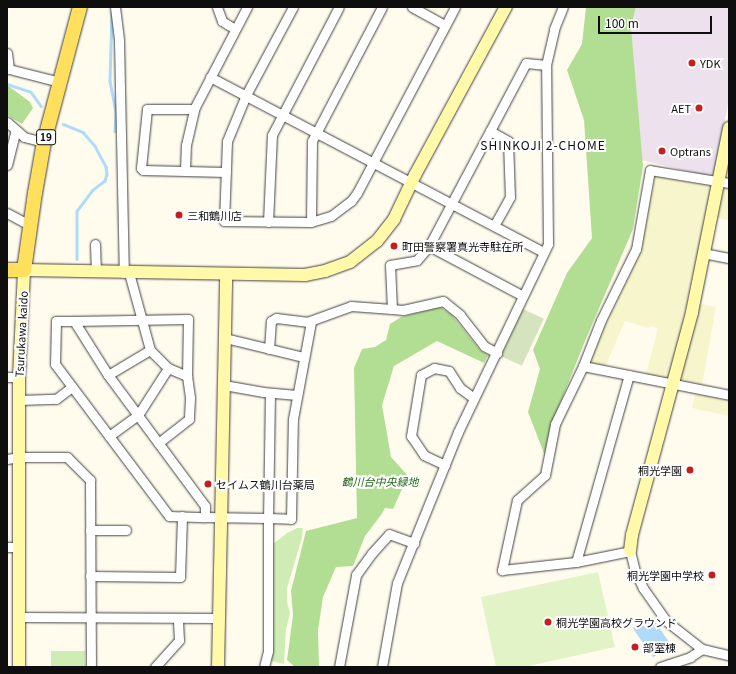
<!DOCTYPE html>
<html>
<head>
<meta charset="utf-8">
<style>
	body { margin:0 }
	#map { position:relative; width:736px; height:674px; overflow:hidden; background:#fffcee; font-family:Georgia,"Noto Sans JP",serif }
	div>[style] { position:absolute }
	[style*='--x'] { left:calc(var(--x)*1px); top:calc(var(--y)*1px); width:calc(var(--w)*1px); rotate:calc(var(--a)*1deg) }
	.industrial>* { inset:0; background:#ece1ed }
	.farmland>* { inset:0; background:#f7f5cc }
	.green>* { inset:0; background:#cfecb5; transform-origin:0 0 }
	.forest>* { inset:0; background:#b2de93 }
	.cemetery>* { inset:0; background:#d5e3be; transform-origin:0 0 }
	.pitch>* { inset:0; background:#e2f3c8 }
	.water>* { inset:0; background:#afdbfa; transform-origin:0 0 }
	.stream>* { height:2.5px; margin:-1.25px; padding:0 1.25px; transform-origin:1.25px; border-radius:1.25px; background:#afdbfa }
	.roads { filter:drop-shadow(0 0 1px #414141) drop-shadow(0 0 1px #414141) }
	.street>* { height:9px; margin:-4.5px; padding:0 4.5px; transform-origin:4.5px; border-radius:4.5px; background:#fff }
	.secondary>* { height:12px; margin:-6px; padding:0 6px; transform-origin:6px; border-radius:6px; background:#fff9a9 }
	.primary>* { height:14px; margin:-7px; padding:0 7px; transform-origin:7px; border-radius:7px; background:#ffdf5e }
	.dots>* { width:11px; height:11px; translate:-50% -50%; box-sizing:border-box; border:2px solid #fff; border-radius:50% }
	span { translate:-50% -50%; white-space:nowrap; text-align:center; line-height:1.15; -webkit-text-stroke:4px #fff; paint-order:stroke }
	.shield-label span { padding:1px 3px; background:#fff; border:1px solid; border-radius:3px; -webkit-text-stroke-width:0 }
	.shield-label { font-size:10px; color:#0e0e0e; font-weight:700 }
	.poi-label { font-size:11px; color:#0e0e0e }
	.left { translate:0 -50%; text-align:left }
	.right { translate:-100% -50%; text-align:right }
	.street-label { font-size:11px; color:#0e0e0e }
	.park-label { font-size:11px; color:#276a1a; font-style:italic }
	.neighbourhood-label { font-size:12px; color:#0e0e0e; letter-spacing:1px }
	.frame { position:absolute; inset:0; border:8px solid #0e0e0e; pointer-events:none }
	.scale { position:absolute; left:598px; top:16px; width:114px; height:18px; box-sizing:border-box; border:2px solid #0e0e0e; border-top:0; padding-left:5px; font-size:12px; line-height:14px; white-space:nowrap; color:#0e0e0e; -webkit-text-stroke:3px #fff; paint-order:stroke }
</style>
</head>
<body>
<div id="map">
	<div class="industrial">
		<div style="clip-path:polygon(636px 7px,729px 7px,729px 99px,714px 175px,711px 177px,642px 160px,631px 25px)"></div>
	</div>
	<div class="farmland">
		<div style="clip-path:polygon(656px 174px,710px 183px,713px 187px,670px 377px,667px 379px,646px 375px,658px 328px,650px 326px,649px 328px,625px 321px,605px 367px,591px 365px,588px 361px,640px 252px)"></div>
		<div style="clip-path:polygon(721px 188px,729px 188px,729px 220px,714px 217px)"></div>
		<div style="clip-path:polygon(697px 303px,716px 307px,702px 385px,680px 381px,679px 378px)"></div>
		<div style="clip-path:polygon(695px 394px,729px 400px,729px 416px,692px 408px)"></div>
	</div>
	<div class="green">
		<div style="clip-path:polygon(297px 528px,303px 528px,302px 538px,287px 588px,287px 602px,290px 613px,286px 629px,284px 664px,271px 661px,273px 544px,287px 533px)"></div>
		<div style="left:51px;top:651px;width:34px;height:16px"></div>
	</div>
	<div class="forest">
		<div style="clip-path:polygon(586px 7px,636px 7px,631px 26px,643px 166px,633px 229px,585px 341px,553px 421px,545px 456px,528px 412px,540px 369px,533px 350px,567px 273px,592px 238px,584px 120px,567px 70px,582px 44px)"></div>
		<div style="clip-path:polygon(7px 85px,30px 102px,33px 108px,22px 124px,7px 115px)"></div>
		<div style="clip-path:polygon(440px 307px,452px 315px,480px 350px,488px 355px,484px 363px,437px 341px,394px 366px,382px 405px,391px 457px,408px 476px,393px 509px,385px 508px,381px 515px,365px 536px,353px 566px,336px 567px,323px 597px,318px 630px,319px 667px,295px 667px,287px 660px,293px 615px,291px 591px,306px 531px,357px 518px,354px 368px,362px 349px,375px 347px,386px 340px,390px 324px,401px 317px)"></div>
	</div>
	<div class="cemetery">
		<div style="left:523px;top:309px;width:23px;height:52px;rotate:25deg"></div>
	</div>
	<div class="pitch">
		<div style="clip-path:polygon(598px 572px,615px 647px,524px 667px,496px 667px,481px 597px)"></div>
	</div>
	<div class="water">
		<div style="left:651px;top:616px;width:35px;height:22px;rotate:55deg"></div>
	</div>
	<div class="stream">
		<div style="--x:112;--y:13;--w:68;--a:91.7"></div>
		<div style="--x:110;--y:81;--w:33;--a:79"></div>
		<div style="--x:116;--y:113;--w:18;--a:93"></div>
		<div style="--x:7;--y:84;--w:25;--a:18"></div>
		<div style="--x:31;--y:92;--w:17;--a:54"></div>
		<div style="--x:63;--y:124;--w:22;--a:22"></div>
		<div style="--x:83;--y:132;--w:18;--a:49"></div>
		<div style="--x:95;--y:146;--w:24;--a:62"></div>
		<div style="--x:106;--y:167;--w:7;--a:82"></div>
		<div style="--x:107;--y:174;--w:7;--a:106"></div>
		<div style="--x:105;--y:181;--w:15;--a:143"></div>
		<div style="--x:93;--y:190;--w:26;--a:127"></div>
		<div style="--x:77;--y:211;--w:48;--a:90"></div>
	</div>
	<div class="roads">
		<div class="street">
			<div style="--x:115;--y:7;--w:34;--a:83"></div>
			<div style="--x:119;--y:41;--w:232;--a:88.8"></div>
			<div style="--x:217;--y:7;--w:15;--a:70"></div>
			<div style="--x:222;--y:21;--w:15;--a:32"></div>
			<div style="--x:293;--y:7;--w:100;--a:118.1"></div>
			<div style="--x:246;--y:95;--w:50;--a:112.4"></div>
			<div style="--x:227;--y:141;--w:80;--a:92.1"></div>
			<div style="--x:224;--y:221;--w:87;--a:0.7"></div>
			<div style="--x:311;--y:222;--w:21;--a:-17"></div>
			<div style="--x:331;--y:216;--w:25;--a:-37"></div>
			<div style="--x:351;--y:201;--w:10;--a:-53"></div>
			<div style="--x:357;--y:193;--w:210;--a:-62.2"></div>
			<div style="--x:412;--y:7;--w:38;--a:29"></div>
			<div style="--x:7;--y:53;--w:16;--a:83"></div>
			<div style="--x:9;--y:69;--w:53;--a:14.3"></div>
			<div style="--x:210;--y:77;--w:377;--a:27.7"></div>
			<div style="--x:7;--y:122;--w:23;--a:41"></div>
			<div style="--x:24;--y:137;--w:21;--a:14"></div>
			<div style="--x:490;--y:131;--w:21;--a:29"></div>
			<div style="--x:508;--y:141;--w:56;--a:88"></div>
			<div style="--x:510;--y:197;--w:33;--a:119"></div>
			<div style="--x:7;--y:165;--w:36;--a:-76"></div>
			<div style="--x:185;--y:171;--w:42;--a:-178.6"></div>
			<div style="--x:143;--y:170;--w:3;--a:-135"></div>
			<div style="--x:141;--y:168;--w:59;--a:-84.2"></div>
			<div style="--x:147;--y:109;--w:47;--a:0"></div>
			<div style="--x:226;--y:172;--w:41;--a:-178.6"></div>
			<div style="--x:185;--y:171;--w:26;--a:-88"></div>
			<div style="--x:186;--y:145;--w:37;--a:-77"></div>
			<div style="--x:194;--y:109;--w:115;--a:-62.5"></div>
			<div style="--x:729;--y:183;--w:80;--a:-170.7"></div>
			<div style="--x:650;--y:170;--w:80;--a:100"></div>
			<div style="--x:636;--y:249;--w:79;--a:116.2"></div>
			<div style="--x:601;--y:320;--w:49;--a:111.4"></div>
			<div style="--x:583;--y:366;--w:64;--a:115.8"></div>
			<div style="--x:555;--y:424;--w:52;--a:101.1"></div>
			<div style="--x:545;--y:475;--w:38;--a:138"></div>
			<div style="--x:517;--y:500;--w:72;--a:102.1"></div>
			<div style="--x:502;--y:570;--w:74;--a:-6.2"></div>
			<div style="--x:576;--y:562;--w:55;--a:-11.5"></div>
			<div style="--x:630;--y:551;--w:21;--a:76"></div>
			<div style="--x:635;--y:571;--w:19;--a:65"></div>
			<div style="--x:643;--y:588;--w:39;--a:55"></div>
			<div style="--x:665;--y:620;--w:47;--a:38.1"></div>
			<div style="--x:702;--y:649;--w:28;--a:13"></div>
			<div style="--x:7;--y:213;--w:26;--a:28"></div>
			<div style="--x:268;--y:222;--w:87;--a:-87.4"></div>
			<div style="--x:272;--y:135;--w:144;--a:-62.4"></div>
			<div style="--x:311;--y:222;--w:81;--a:-89.3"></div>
			<div style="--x:312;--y:141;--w:151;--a:-62.4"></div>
			<div style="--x:95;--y:244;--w:28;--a:88"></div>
			<div style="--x:429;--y:246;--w:106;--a:28"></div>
			<div style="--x:703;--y:253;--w:26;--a:11"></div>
			<div style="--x:129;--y:273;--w:80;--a:74.7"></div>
			<div style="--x:392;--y:309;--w:11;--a:5"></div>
			<div style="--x:403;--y:310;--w:41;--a:-12.7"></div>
			<div style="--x:443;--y:301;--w:22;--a:39"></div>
			<div style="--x:460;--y:315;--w:39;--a:52"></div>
			<div style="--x:484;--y:346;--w:15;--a:28"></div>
			<div style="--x:74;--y:321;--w:114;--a:-1"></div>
			<div style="--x:188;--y:319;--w:57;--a:91"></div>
			<div style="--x:225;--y:338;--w:80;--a:13.7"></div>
			<div style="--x:269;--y:349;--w:28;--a:-86"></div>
			<div style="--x:271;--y:321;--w:6;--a:-31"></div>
			<div style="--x:276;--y:318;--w:31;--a:7"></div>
			<div style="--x:307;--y:322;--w:47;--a:-20"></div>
			<div style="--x:351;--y:306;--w:41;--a:4.2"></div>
			<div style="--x:392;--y:309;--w:44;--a:-92.6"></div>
			<div style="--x:390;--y:265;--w:27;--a:-10"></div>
			<div style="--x:417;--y:260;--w:18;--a:-49"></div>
			<div style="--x:429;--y:246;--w:207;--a:-62.1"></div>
			<div style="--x:526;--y:63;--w:20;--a:6"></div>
			<div style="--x:583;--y:366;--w:149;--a:11.2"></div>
			<div style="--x:108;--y:375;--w:49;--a:-30.8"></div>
			<div style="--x:150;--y:350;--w:25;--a:45"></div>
			<div style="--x:7;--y:377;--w:12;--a:0"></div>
			<div style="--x:224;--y:385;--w:40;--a:10"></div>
			<div style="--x:263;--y:392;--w:34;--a:5"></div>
			<div style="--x:270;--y:393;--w:125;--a:90.9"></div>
			<div style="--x:268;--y:518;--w:23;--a:2"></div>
			<div style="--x:291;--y:519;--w:100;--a:-88.9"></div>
			<div style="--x:293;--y:419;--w:99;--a:-79.5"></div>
			<div style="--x:19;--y:400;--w:37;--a:-2"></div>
			<div style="--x:56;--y:399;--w:20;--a:-37"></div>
			<div style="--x:109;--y:436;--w:36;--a:-36"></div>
			<div style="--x:138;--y:415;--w:56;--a:-57.4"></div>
			<div style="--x:168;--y:368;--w:21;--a:23"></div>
			<div style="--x:187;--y:376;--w:22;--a:82"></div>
			<div style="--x:190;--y:398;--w:21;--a:93"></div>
			<div style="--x:189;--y:419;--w:39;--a:142"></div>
			<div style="--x:7;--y:459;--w:12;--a:-9"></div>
			<div style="--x:19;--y:457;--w:48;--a:0"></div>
			<div style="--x:67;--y:457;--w:33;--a:45"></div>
			<div style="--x:90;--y:480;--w:187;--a:89.7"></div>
			<div style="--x:445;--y:465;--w:23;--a:-155"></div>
			<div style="--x:424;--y:455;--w:23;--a:-124"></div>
			<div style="--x:411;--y:436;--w:62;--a:-80.7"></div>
			<div style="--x:421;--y:375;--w:15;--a:-28"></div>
			<div style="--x:434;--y:368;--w:15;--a:11"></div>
			<div style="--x:449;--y:371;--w:20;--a:57"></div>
			<div style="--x:460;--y:388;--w:17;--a:36"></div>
			<div style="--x:205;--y:517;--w:11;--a:-90"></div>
			<div style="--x:205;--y:506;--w:163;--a:-126.5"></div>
			<div style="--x:108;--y:375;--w:64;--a:-122.2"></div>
			<div style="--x:74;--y:321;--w:18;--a:180"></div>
			<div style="--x:56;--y:321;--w:43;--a:91.3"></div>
			<div style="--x:55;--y:364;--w:190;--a:53.1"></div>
			<div style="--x:169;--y:516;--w:36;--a:2"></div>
			<div style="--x:205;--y:517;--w:63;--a:0.9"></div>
			<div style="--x:268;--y:518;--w:133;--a:90"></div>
			<div style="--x:268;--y:651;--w:16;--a:104"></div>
			<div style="--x:90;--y:530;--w:36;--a:0"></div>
			<div style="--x:7;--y:547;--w:12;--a:0"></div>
			<div style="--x:576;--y:562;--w:194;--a:-74.2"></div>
			<div style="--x:90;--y:576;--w:90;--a:0.6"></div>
			<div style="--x:180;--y:577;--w:61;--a:-88.1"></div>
			<div style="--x:19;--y:617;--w:200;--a:0.3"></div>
			<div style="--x:155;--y:667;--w:36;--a:-48"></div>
			<div style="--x:179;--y:640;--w:22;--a:-93"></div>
			<div style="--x:339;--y:667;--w:94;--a:-79.5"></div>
			<div style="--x:356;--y:575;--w:27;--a:-54"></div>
			<div style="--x:372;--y:553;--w:25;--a:-48"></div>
			<div style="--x:389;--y:534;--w:27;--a:20"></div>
			<div style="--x:382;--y:667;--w:85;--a:-79.9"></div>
			<div style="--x:397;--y:583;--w:163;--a:-68"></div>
			<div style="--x:458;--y:432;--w:208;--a:-64.4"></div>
			<div style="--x:548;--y:244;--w:179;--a:-90.6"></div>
			<div style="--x:546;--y:65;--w:37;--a:-77"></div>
			<div style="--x:554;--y:29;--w:24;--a:-68"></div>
			<div style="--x:660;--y:667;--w:32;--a:-18"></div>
			<div style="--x:690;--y:657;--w:14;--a:-34"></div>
		</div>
		<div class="secondary">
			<div style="--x:630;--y:551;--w:16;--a:-83"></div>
			<div style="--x:632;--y:535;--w:231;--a:-74.9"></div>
			<div style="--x:692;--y:312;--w:188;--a:-78.6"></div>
			<div style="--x:19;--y:667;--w:290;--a:-90"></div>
			<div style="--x:19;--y:377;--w:107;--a:-87.3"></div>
			<div style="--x:24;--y:270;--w:281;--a:1"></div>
			<div style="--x:305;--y:275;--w:20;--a:-11"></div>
			<div style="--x:325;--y:271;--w:27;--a:-20"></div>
			<div style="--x:350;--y:262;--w:34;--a:-38"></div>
			<div style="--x:377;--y:241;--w:28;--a:-52"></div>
			<div style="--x:394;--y:219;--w:49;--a:-64.5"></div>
			<div style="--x:415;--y:175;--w:191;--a:-61.6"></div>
			<div style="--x:218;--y:667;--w:392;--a:-88.8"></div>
		</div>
		<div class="primary">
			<div style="--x:7;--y:270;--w:17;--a:0"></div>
			<div style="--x:24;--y:270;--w:78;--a:-81.9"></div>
			<div style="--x:35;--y:193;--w:52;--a:-80"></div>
			<div style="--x:44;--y:142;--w:140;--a:-75.1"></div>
		</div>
	</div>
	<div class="dots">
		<div style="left:692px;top:63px;background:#c61d1e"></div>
		<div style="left:699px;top:108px;background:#c61d1e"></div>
		<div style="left:662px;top:151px;background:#c61d1e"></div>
		<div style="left:179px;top:215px;background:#c61d1e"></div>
		<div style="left:394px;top:246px;background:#c61d1e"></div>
		<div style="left:690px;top:470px;background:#c61d1e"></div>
		<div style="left:208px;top:484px;background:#c61d1e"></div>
		<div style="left:712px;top:575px;background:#c61d1e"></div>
		<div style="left:548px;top:622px;background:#c61d1e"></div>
		<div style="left:635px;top:647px;background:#c61d1e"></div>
	</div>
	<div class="shield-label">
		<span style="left:46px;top:137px">19</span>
	</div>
	<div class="poi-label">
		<span class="left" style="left:700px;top:63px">YDK</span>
		<span class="right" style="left:691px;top:108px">AET</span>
		<span class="left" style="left:670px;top:151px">Optrans</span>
		<span class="left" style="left:187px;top:215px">三和鶴川店</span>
		<span class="left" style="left:402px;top:246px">町田警察署真光寺駐在所</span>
		<span class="right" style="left:682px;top:470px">桐光学園</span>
		<span class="left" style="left:216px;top:484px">セイムス鶴川台薬局</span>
		<span class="right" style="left:704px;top:575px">桐光学園中学校</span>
		<span class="left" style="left:556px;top:622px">桐光学園高校グラウンド</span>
		<span class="left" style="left:643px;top:647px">部室棟</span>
	</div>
	<div class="street-label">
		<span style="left:21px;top:334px;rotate:-87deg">Tsurukawa kaido</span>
	</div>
	<div class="park-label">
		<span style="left:380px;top:481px">鶴川台中央緑地</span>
	</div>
	<div class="neighbourhood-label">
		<span style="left:543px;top:145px">SHINKOJI 2-CHOME</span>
	</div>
	<div class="frame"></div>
	<div class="scale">100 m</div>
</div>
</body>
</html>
